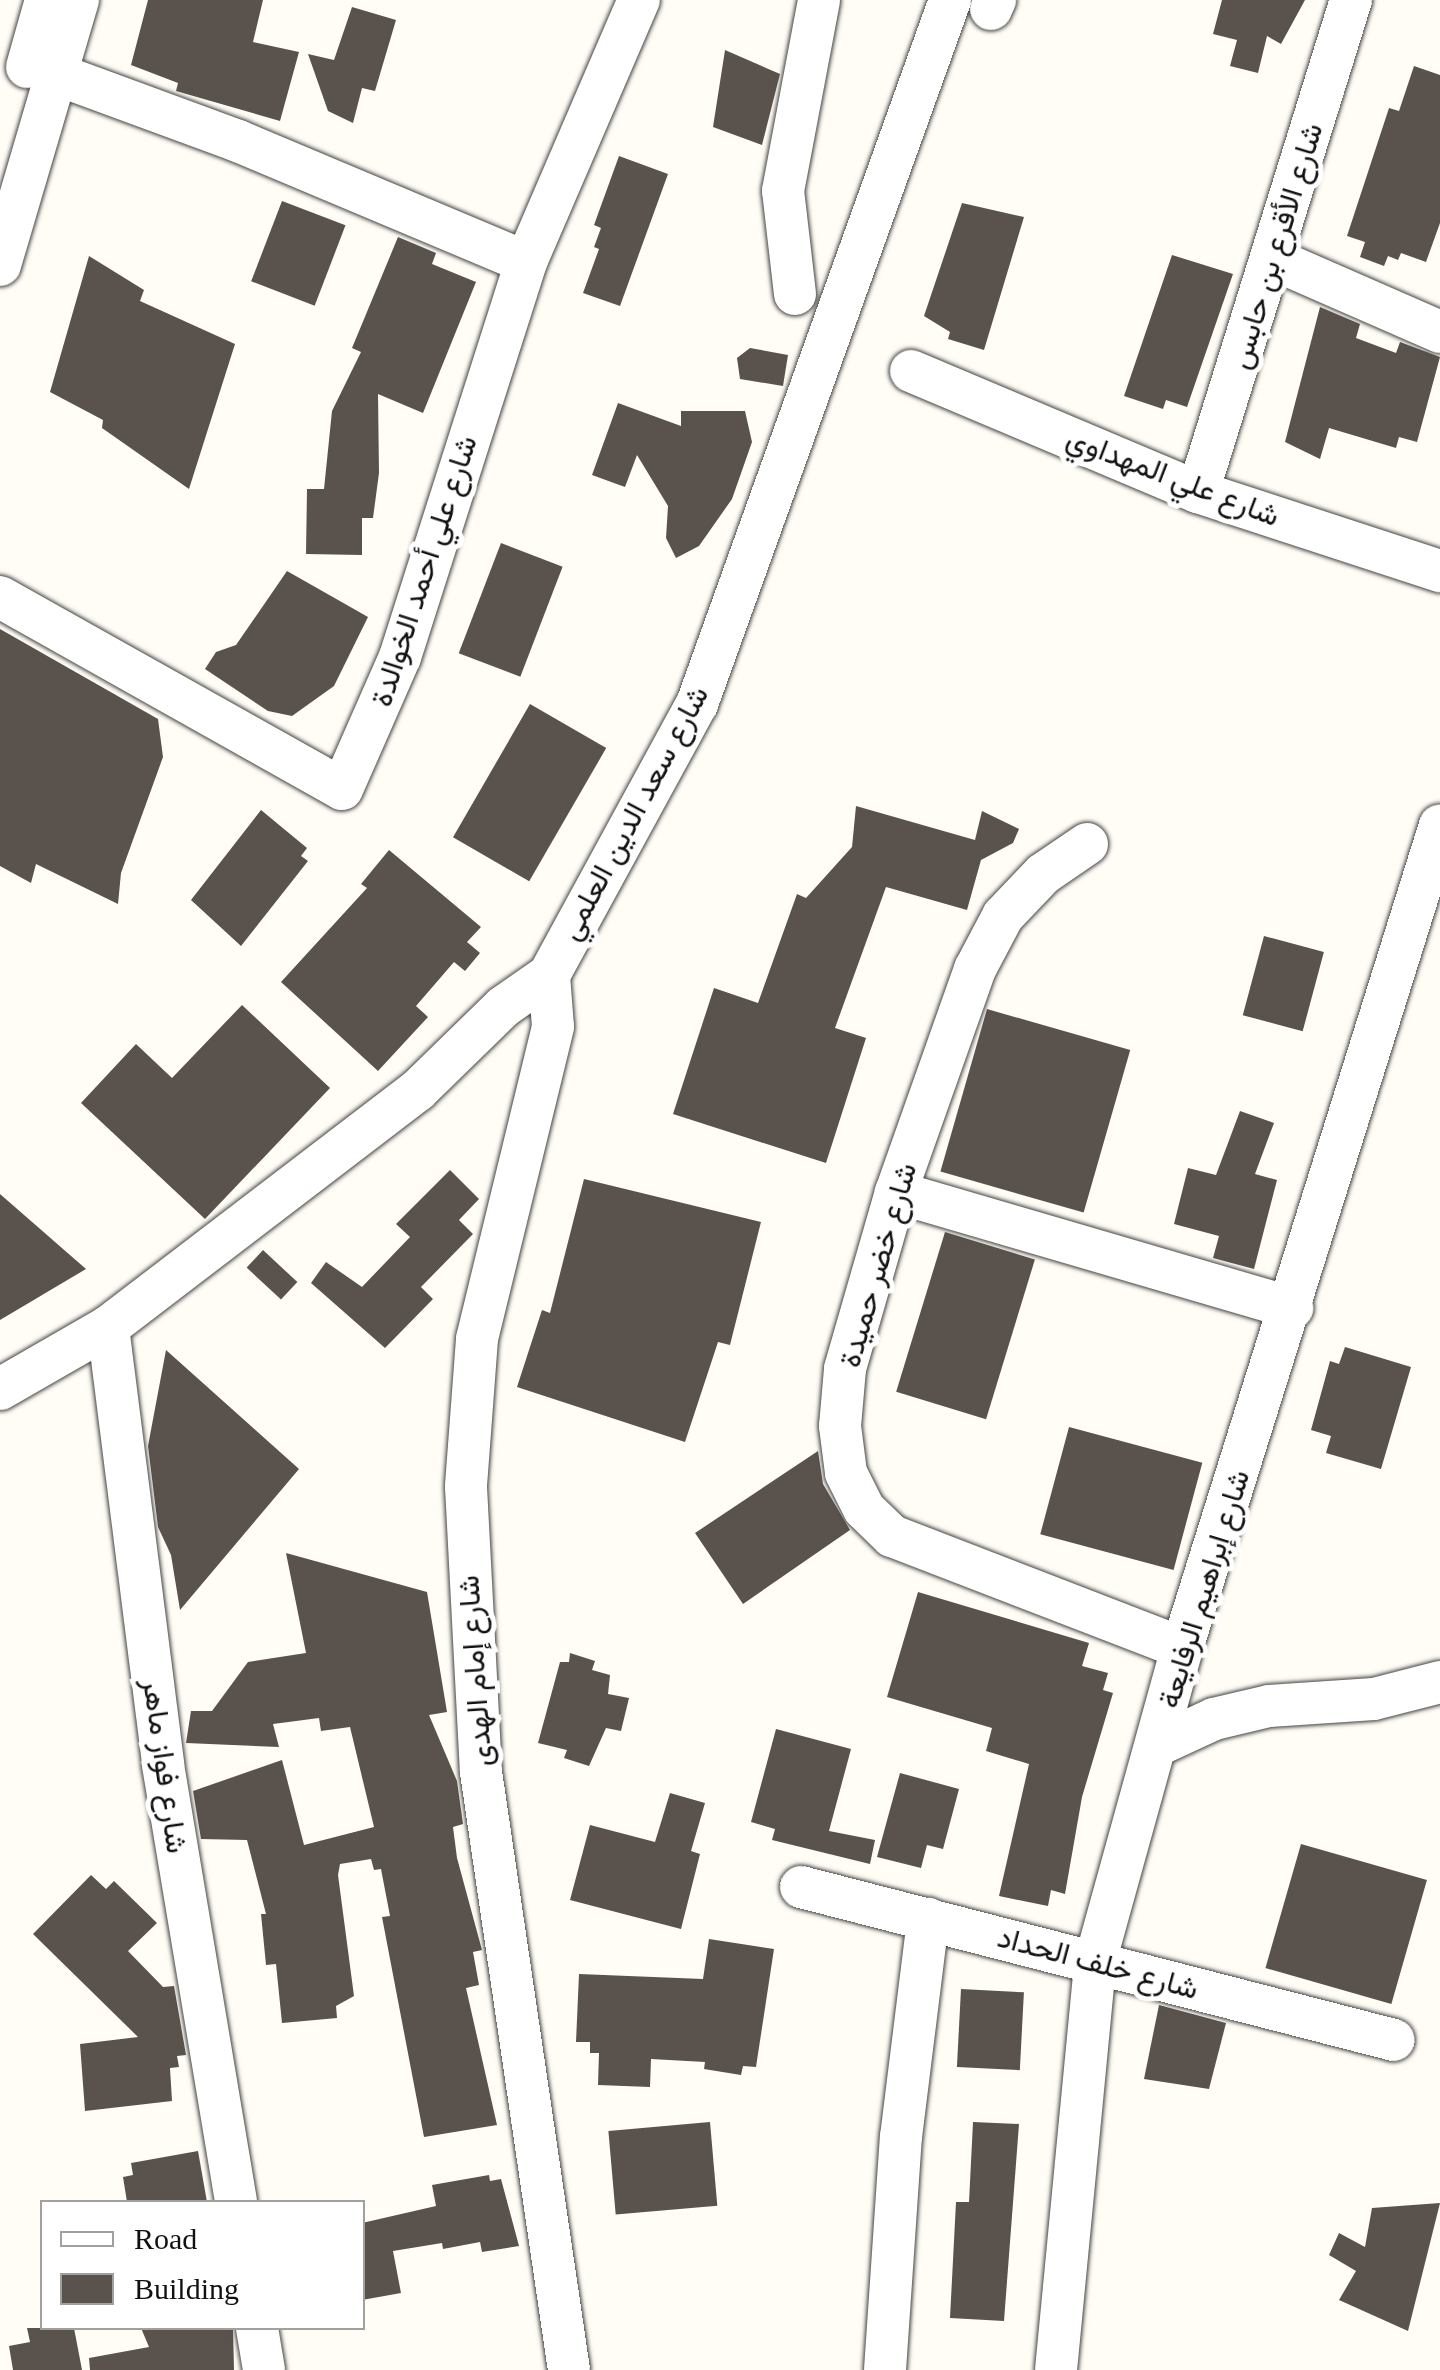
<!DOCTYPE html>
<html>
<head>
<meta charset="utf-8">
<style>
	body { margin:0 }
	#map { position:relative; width:1440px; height:2370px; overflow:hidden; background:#fffdf5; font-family:"Times New Roman",Vazirmatn,serif }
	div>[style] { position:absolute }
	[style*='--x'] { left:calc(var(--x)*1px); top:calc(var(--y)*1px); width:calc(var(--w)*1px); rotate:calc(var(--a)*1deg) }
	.building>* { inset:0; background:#5a524d; transform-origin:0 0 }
	.roads { filter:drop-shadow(0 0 2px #444) drop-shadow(0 0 2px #444) }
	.minor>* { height:42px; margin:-21px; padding:0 21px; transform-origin:21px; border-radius:21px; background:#fff }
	span { translate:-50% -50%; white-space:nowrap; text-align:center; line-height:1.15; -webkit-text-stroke:10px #fff; paint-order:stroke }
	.street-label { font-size:30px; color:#111 }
	.legend { position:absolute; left:40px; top:2200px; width:325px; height:130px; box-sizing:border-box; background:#fff; border:2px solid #a0a0a0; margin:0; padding:12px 18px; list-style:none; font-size:30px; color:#111 }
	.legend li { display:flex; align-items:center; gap:20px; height:50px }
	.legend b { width:50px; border:2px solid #a0a0a0 }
</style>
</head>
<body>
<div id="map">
	<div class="building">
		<div style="clip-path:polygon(148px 0,263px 0,253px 42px,299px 52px,280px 121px,176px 91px,178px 83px,131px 65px)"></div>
		<div style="clip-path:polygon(1222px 0,1305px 0,1281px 44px,1267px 36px,1258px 73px,1230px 66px,1237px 40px,1213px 34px)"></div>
		<div style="clip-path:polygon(352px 7px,396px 20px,375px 91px,362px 88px,353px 123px,328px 111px,308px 54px,334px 60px)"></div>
		<div style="clip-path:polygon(725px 50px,780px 74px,762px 145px,713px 127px)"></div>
		<div style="clip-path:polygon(1414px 66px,1440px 75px,1440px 223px,1426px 262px,1401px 253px,1398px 260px,1388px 256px,1384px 266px,1360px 257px,1365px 242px,1347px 236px,1389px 108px,1399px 111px)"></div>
		<div style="clip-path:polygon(619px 156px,668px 174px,620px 306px,583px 293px,599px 249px,594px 247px,601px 228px,594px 225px)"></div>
		<div style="left:282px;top:201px;width:68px;height:86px;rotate:21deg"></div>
		<div style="clip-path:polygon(962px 203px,1024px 217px,984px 350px,948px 339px,950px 332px,924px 316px)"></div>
		<div style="clip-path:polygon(398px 237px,436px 253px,432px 264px,476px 282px,423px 413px,378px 394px,379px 473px,373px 518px,362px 518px,362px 555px,306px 554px,307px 489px,324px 489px,332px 411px,361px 352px,352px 348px)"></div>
		<div style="clip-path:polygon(1172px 255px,1233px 274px,1187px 407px,1166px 400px,1163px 409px,1124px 396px)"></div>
		<div style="clip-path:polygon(89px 256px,144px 290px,140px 301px,235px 344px,189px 489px,102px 428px,103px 420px,50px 392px)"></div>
		<div style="clip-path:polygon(1320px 307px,1360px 324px,1356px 338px,1396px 353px,1400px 342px,1440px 357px,1417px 442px,1399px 437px,1396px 448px,1329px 428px,1320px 459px,1285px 442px)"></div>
		<div style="clip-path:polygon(750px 348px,788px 355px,783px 386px,740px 379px,737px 358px)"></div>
		<div style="clip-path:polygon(618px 403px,681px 426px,681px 411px,745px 411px,752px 442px,732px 499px,699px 546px,676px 558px,666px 538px,668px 506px,637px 455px,625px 487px,592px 475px)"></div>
		<div style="left:501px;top:543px;width:66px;height:118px;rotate:21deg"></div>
		<div style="clip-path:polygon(287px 571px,368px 617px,334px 686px,292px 716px,268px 711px,205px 669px,216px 652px,236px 645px)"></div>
		<div style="clip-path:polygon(0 629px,158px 719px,163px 757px,121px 873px,118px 904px,36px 864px,31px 883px,0 866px)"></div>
		<div style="left:530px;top:704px;width:88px;height:154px;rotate:30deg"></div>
		<div style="clip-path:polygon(856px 806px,975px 840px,982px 811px,1019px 829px,1013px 843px,981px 860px,967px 910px,886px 887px,835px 1028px,866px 1038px,826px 1163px,673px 1114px,714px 988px,758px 1003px,797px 894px,806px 898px,852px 847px)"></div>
		<div style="clip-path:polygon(261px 810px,307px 848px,301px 856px,308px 861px,241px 946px,191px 900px)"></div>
		<div style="clip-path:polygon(389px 850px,481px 927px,467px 942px,480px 953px,465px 971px,454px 962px,416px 1006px,428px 1017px,378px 1071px,281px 982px,367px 888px,361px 884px)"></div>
		<div style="left:1264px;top:936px;width:62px;height:82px;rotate:15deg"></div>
		<div style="clip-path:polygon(242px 1005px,330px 1088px,205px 1219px,81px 1103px,136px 1044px,172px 1078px)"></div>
		<div style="left:987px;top:1009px;width:149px;height:169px;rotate:16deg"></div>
		<div style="clip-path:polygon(1240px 1111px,1274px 1123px,1255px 1174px,1277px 1180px,1254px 1269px,1213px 1258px,1219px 1236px,1174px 1224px,1188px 1168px,1216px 1175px)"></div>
		<div style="clip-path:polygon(450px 1170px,479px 1199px,459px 1220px,473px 1234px,421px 1287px,433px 1299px,385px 1348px,311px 1283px,326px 1262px,362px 1287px,410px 1237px,396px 1224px)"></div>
		<div style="clip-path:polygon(584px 1179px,761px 1222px,730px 1345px,718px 1342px,685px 1442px,517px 1387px,542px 1310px,550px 1313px)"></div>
		<div style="clip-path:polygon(0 1194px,86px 1269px,0 1320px)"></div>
		<div style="left:945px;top:1232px;width:94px;height:167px;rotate:17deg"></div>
		<div style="left:263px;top:1250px;width:47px;height:24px;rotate:43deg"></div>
		<div style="clip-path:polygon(1345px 1347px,1411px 1367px,1381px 1469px,1326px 1453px,1331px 1436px,1311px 1430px,1330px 1361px,1339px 1364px)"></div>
		<div style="clip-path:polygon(166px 1350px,299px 1469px,180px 1610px,171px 1555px,158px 1527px,148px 1446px)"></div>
		<div style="left:1069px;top:1427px;width:138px;height:111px;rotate:15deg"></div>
		<div style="clip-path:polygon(818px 1451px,823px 1484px,850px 1530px,743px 1604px,695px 1533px)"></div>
		<div style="clip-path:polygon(286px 1553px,427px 1592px,447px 1712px,429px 1715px,457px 1781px,463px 1824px,453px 1827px,457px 1858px,482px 1950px,473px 1952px,479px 1985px,466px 1988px,497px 2125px,424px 2137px,382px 1917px,390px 1916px,381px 1869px,374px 1870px,371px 1859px,340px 1864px,338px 1875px,354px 1996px,336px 2006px,337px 2018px,282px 2023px,276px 1964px,266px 1965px,261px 1914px,266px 1914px,247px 1840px,201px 1839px,193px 1791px,282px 1760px,304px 1845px,374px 1827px,350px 1727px,321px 1731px,319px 1718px,273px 1724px,279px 1747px,186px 1743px,191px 1711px,212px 1711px,248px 1662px,306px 1653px)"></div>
		<div style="clip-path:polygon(918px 1592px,1089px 1643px,1082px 1666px,1108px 1673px,1103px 1690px,1113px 1693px,1082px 1797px,1065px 1894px,1051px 1890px,1048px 1906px,999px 1896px,1029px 1764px,986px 1751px,992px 1728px,887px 1697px)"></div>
		<div style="clip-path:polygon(570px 1653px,595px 1661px,592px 1670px,610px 1675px,608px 1694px,629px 1698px,621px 1731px,606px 1728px,589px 1766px,564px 1758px,567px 1750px,538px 1743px,560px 1662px,569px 1662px)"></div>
		<div style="clip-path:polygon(776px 1729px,851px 1749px,829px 1831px,875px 1840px,870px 1864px,772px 1840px,775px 1829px,751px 1822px)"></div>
		<div style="clip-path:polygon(900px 1773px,959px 1789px,943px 1849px,927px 1845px,921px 1868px,877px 1857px)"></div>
		<div style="clip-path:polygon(670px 1793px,705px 1803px,691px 1851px,700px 1854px,681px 1929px,570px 1900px,590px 1825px,655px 1842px)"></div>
		<div style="left:1301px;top:1844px;width:131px;height:129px;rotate:16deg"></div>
		<div style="clip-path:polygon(91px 1875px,106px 1889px,114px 1881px,157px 1923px,128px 1951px,163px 1987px,174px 1986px,186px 2055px,177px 2056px,179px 2067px,170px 2068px,172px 2101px,85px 2111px,80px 2044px,138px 2037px,33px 1934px)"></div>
		<div style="clip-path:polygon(709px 1939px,774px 1949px,756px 2067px,743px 2066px,741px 2075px,704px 2069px,705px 2062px,651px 2059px,650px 2087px,598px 2085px,599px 2053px,590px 2053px,590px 2042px,576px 2042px,579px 1974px,703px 1979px)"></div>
		<div style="left:961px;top:1989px;width:63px;height:78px;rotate:3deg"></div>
		<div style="clip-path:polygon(1159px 2005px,1226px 2023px,1209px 2089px,1144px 2079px)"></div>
		<div style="left:710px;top:2122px;width:84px;height:102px;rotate:85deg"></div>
		<div style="clip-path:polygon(973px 2122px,1019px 2124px,1004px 2321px,950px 2318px,956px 2202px,969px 2202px)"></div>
		<div style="clip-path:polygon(198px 2151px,207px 2202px,127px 2202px,123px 2177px,133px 2175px,131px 2163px)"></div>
		<div style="clip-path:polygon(489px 2175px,490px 2181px,501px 2179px,519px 2246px,482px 2252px,480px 2242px,443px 2249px,442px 2243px,393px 2251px,401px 2293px,362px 2300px,362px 2223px,436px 2206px,432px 2185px)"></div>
		<div style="clip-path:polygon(1440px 2203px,1408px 2331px,1339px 2300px,1356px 2271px,1329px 2255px,1339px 2233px,1365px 2247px,1372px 2208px)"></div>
		<div style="clip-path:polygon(27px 2328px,74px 2328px,82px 2370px,13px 2370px,9px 2346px,30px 2342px)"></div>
		<div style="clip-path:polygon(141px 2328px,233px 2328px,234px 2370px,90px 2370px,89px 2358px,149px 2347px)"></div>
	</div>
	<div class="roads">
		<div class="minor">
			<div style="--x:991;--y:9;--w:10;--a:-66"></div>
			<div style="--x:27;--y:67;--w:70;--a:-74.2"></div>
			<div style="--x:56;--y:74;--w:194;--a:20.2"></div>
			<div style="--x:238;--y:141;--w:312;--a:22.8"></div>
			<div style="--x:1273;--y:259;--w:182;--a:23.6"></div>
			<div style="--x:0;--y:265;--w:276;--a:-73.6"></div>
			<div style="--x:795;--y:294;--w:104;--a:-96.6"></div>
			<div style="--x:783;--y:191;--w:194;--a:-79.3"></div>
			<div style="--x:911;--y:371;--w:311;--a:22.9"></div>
			<div style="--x:1198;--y:492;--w:255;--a:18.1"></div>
			<div style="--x:1198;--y:492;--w:515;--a:-72.73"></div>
			<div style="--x:0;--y:597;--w:392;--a:29.3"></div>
			<div style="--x:342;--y:789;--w:144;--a:-66.3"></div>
			<div style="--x:400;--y:657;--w:415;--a:-72.3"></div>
			<div style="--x:526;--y:262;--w:285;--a:-66.7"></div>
			<div style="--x:1087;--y:844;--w:53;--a:145.7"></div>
			<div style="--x:1043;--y:874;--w:58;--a:133.6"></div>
			<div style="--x:1003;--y:916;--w:60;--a:117.8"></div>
			<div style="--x:975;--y:969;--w:237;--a:109.5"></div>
			<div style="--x:896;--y:1192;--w:184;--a:106.1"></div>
			<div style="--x:845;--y:1369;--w:57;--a:95"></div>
			<div style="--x:840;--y:1426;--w:47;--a:82.7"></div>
			<div style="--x:846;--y:1473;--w:40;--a:63.4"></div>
			<div style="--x:864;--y:1509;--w:39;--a:44"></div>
			<div style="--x:892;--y:1536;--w:311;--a:21.1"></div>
			<div style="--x:549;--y:975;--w:52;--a:85.6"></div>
			<div style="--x:553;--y:1027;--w:321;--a:103.7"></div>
			<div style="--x:477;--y:1339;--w:148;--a:94.3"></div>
			<div style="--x:466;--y:1487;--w:285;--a:87"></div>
			<div style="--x:481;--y:1772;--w:604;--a:81.63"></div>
			<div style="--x:896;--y:1192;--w:413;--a:16.3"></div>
			<div style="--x:108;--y:1327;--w:441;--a:82.8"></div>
			<div style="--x:163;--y:1765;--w:443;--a:80.5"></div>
			<div style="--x:0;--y:1389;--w:125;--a:-29.9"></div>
			<div style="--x:108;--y:1327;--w:389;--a:-37.4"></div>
			<div style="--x:417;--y:1091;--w:120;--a:-44.3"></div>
			<div style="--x:503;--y:1007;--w:56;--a:-34.8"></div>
			<div style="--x:549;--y:975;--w:309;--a:-61.4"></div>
			<div style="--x:697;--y:704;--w:748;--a:-70.23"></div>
			<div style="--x:1158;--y:1745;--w:62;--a:-24.9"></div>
			<div style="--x:1214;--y:1719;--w:57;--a:-13.3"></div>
			<div style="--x:1269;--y:1706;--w:105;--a:-3.8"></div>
			<div style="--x:1374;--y:1699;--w:68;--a:-14.4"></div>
			<div style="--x:801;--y:1887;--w:612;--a:14.47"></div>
			<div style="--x:257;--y:2328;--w:43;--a:80.5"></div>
			<div style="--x:885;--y:2370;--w:234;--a:-86.1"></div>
			<div style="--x:901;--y:2137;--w:220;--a:-82.9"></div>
			<div style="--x:1056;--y:2370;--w:410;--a:-84.5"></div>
			<div style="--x:1095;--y:1962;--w:326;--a:-74.5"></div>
			<div style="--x:1182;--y:1648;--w:862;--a:-72.59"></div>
		</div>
	</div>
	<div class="street-label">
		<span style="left:1276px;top:246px;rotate:-73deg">شارع الأقرع بن حابس</span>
		<span style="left:1173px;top:477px;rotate:21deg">شارع علي المهداوي</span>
		<span style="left:424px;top:571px;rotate:-72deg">شارع علي أحمد الخوالدة</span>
		<span style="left:634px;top:813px;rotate:-62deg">شارع سعد الدين العلمي</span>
		<span style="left:878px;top:1265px;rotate:-74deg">شارع خضر حميدة</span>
		<span style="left:1204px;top:1589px;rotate:-73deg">شارع إبراهيم الرفايعة</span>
		<span style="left:475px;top:1671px;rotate:-94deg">شارع إمام الهدى</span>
		<span style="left:165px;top:1766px;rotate:82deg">شارع فواز ماهر</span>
		<span style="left:1098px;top:1963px;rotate:15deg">شارع خلف الحداد</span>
	</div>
	<ul class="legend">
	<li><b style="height:12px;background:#fff"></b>Road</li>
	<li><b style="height:28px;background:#5a524d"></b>Building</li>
	</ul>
</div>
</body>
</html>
